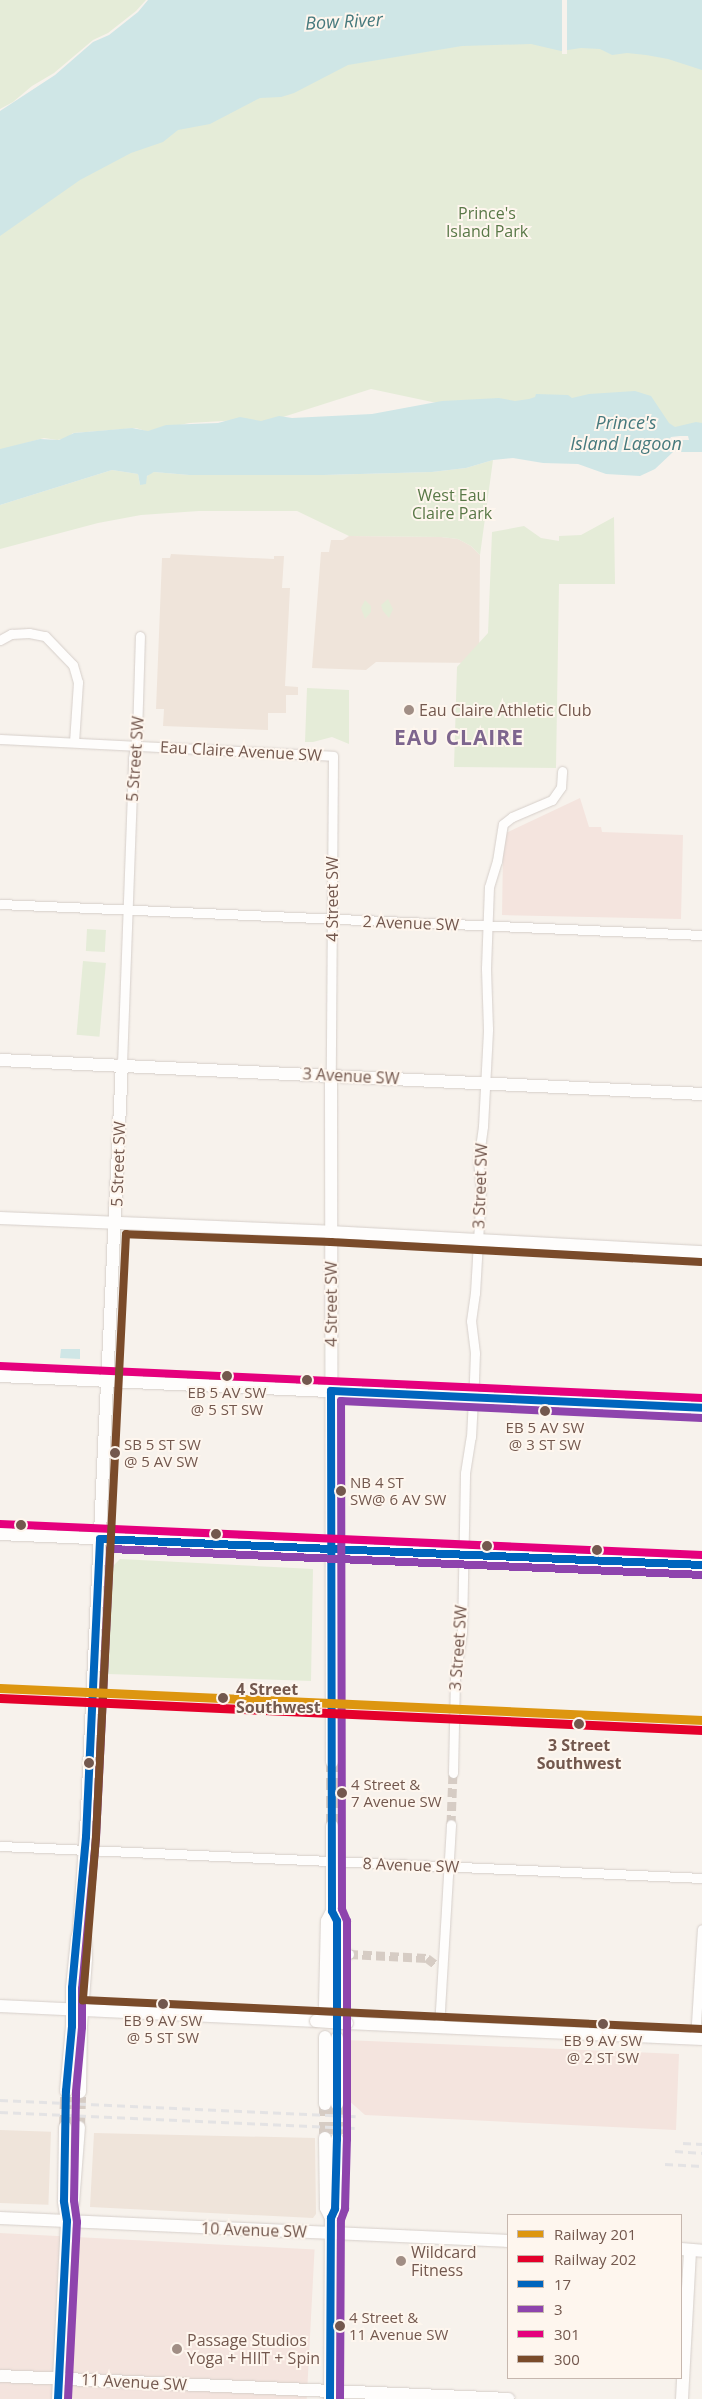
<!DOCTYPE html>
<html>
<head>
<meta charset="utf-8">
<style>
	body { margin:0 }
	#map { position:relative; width:702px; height:2399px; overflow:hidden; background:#f7f2ec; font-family:"Open Sans",sans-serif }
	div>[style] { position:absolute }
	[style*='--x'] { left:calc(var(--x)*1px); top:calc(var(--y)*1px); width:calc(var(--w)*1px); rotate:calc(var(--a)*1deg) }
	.residential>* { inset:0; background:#efe4da; transform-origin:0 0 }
	.commercial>* { inset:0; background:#f4e4de; transform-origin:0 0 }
	.green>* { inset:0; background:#e5ecd8; transform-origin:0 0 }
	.water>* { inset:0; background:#cfe6e6 }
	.pier>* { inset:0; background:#f7f2ec; transform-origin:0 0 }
	.street-tunnel>* { height:9px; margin-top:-4.5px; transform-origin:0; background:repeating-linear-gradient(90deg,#d6ccc4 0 9px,transparent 0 13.5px) }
	.secondary-tunnel>* { height:12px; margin-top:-6px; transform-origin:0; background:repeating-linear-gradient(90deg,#d6ccc4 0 12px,transparent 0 18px) }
	.roads { filter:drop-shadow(0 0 1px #d6cfca) drop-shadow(0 0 1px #d6cfca) }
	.street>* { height:9px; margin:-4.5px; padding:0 4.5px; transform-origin:4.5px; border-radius:4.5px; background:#fefdfc }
	.secondary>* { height:12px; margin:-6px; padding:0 6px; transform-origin:6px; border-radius:6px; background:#fefdfc }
	.rail>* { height:3px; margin-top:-1.5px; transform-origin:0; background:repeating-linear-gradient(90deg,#e4e3e4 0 8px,transparent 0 13px) }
	.bridges { filter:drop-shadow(0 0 1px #d6cec8) drop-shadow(0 0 1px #d6cec8) }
	.secondary-bridge>* { height:12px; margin:-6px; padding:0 6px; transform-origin:6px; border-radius:6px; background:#fefdfc }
	.bus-1>* { height:8px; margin:-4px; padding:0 4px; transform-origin:4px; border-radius:4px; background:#0065bd }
	.bus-2>* { height:8px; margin:-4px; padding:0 4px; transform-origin:4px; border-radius:4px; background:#8e44ad }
	.bus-3>* { height:8px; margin:-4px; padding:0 4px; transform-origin:4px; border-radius:4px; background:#e5007d }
	.bus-4>* { height:8px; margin:-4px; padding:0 4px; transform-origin:4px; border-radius:4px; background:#7a4b2a }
	.rail-1>* { height:9px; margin:-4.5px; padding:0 4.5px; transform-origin:4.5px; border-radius:4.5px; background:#dd9610 }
	.rail-2>* { height:9px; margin:-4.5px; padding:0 4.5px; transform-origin:4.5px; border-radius:4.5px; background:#e4002b }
	.dots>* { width:14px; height:14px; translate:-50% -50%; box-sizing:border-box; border:2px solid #fef6ee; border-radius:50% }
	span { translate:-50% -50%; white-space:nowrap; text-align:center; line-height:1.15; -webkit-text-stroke:4px #fef6ee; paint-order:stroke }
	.bus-label { font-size:15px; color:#73584e }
	.left { translate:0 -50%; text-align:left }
	.park-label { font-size:16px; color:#597847 }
	.poi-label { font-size:16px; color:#73584e }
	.street-label { font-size:16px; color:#73584e }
	.stop-label { font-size:16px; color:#73584e; font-weight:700 }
	.water-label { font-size:18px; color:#46797d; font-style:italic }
	.district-label { font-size:21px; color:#7d668e; font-weight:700; letter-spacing:1px }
	.legend { position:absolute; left:507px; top:2214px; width:175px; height:165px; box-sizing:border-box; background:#fef6ee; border:1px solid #c6b7ae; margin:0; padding:6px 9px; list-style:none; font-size:15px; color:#73584e }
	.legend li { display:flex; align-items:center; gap:10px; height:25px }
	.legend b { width:25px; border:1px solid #c6b7ae }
</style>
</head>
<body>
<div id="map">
	<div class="residential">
		<div style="clip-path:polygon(349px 536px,441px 537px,458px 539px,471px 546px,480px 555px,479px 663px,376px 662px,366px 670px,312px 668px,321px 552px,329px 552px,331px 540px,343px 540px)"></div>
		<div style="clip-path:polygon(171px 554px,274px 559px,274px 556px,284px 556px,282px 588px,290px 588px,285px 686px,298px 687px,298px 695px,286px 695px,286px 713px,268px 713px,268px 730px,163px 726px,164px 709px,156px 709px,162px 558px,170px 558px)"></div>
		<div style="left:0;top:2130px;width:51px;height:73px;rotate:2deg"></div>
		<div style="clip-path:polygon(94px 2133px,315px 2138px,316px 2214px,313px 2218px,90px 2207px)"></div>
	</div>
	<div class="commercial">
		<div style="clip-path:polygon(580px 798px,589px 827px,601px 827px,602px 832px,683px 835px,681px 919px,502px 915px,503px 854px,506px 833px)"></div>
		<div style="clip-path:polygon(345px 2040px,679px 2054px,676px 2130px,365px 2115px,346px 2098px)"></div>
		<div style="left:0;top:2233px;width:315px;height:166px;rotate:3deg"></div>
	</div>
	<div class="green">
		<div style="clip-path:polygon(0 0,146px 0,136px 11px,108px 33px,93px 40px,54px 73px,32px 86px,13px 102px,0 109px)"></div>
		<div style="clip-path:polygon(483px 41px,595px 45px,668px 56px,702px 68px,702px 432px,451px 406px,371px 389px,261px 424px,240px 420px,189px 423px,149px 432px,136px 428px,73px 433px,67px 438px,57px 440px,44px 438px,0 450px,0 232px,72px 182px,180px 126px,349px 62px)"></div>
		<div style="clip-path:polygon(493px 460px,480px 555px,471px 546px,458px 539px,441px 537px,349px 536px,297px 511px,199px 511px,141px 515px,98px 523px,0 549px,0 505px,112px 470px,138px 474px,140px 485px,150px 473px,154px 472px,189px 475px,324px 475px,432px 472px,466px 468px)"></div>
		<div style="clip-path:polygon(614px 517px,615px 584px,559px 584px,556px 768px,454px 767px,457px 667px,488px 633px,492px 532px,524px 526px,541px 538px,559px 541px,559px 536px,581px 535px)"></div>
		<div style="clip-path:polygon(388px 599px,393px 609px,389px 618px,383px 611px,381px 605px)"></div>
		<div style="clip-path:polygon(365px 600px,371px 606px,371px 612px,365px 619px,361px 608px)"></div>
		<div style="clip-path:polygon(307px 688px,349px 690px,349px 744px,332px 737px,313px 742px,305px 742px)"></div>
		<div style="left:87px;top:929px;width:19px;height:22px;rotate:3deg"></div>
		<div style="left:83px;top:961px;width:23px;height:74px;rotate:5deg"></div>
		<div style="clip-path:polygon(120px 1559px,313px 1569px,311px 1681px,108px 1674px,112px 1567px)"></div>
	</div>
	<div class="water">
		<div style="clip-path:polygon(148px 0,702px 0,702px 70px,668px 59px,646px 55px,627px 53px,612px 55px,600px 49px,581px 48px,561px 51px,531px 44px,462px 46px,348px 65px,294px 93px,281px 97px,260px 98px,210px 124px,178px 130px,163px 142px,131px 153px,80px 180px,0 236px,0 111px,55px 75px,93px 42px,109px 35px,138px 12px)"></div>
		<div style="clip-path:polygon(evenodd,635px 391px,651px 396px,669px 423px,675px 427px,696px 422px,702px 423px,702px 452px,673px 452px,655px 469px,640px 476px,606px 474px,578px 464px,543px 463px,513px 458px,493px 460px,466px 468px,432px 472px,324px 475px,189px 475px,154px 472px,147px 476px,146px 484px,140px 485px,138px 474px,112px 470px,0 505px,0 449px,40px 439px,59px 440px,74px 433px,132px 428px,148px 431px,166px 425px,218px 423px,240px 417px,261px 421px,279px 416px,292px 418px,372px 414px,442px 401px,499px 398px,515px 401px,529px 399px,535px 397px,536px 394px,568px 395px,572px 398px,589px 394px,635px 391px,680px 436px,688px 436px,689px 440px,669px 440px,671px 437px,680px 436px)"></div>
		<div style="clip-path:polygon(61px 1349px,80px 1349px,80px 1359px,60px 1358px)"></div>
	</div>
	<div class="pier">
		<div style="left:562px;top:0;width:5px;height:54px"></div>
	</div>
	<div class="street-tunnel">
		<div style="--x:451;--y:1824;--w:51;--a:-87.8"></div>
		<div style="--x:349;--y:1954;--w:78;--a:2.9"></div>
		<div style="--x:427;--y:1958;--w:10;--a:37"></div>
	</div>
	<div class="secondary-tunnel">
		<div style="--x:332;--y:1826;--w:64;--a:-90"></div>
		<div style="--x:325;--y:2104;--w:34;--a:90"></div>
		<div style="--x:337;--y:2104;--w:35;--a:90"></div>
		<div style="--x:65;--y:2127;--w:36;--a:-88"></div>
		<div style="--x:79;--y:2127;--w:35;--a:-88"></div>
	</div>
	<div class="roads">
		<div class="street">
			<div style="--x:0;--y:640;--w:13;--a:-29"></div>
			<div style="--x:11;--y:634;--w:18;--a:-3"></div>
			<div style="--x:29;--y:633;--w:16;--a:11"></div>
			<div style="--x:45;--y:636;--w:40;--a:46"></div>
			<div style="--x:73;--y:665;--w:18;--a:74"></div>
			<div style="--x:78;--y:682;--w:60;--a:93.8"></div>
			<div style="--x:0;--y:739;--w:333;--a:2.9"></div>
			<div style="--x:333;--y:756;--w:319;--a:90.4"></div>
			<div style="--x:0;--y:904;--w:703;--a:2.53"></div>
			<div style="--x:122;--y:1064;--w:306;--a:-87.9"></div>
			<div style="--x:133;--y:758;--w:23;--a:-80"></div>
			<div style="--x:137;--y:735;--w:99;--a:-88.3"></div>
			<div style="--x:453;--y:1773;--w:96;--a:-88.8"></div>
			<div style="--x:455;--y:1677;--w:46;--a:-81.2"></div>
			<div style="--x:462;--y:1632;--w:159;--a:-88.9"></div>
			<div style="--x:465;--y:1473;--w:36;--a:-81"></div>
			<div style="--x:471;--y:1437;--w:57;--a:-87"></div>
			<div style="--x:474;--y:1380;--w:27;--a:-88"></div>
			<div style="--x:475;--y:1353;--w:32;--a:-97"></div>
			<div style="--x:471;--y:1321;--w:28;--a:-82"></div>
			<div style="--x:475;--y:1293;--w:104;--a:-86.7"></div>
			<div style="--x:481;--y:1189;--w:27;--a:-96"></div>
			<div style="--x:478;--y:1162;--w:36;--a:-82"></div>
			<div style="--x:483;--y:1126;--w:97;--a:-87"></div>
			<div style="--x:488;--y:1029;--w:61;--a:-91.9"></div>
			<div style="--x:486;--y:968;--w:81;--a:-87.9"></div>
			<div style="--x:489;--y:887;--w:27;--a:-73"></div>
			<div style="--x:497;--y:861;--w:37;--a:-81"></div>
			<div style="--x:503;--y:824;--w:11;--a:-38"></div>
			<div style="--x:512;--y:817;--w:43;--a:-23"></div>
			<div style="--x:552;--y:800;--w:16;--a:-55"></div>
			<div style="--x:561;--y:787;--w:16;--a:-86"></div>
			<div style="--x:0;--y:1846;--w:703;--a:2.61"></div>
			<div style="--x:337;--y:1962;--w:11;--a:-45"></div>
			<div style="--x:345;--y:1954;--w:4;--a:0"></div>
			<div style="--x:439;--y:2027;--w:203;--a:-86.6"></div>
			<div style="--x:695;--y:2039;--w:110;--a:-86.4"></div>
		</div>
		<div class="secondary">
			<div style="--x:0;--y:1060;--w:703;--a:2.77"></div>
			<div style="--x:331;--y:1075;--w:687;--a:89.92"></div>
			<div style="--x:0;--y:1218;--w:331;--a:2.4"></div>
			<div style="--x:331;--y:1232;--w:372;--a:3.1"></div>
			<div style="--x:0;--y:1376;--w:703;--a:2.61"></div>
			<div style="--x:0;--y:1534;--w:703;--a:2.53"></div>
			<div style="--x:332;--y:1826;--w:85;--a:90"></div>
			<div style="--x:332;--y:1911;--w:11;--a:63"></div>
			<div style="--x:337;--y:1921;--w:86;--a:90"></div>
			<div style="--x:79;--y:1931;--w:10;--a:53"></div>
			<div style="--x:85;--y:1939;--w:20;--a:87"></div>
			<div style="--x:86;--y:1959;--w:67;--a:94.3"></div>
			<div style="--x:81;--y:2026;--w:66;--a:90.9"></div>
			<div style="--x:0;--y:2006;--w:316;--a:2.7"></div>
			<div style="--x:325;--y:2006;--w:85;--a:-88.7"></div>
			<div style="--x:327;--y:1921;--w:11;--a:-63"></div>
			<div style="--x:347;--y:2023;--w:355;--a:2.6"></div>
			<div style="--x:325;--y:2037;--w:67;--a:90"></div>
			<div style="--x:337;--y:2038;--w:66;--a:90"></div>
			<div style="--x:66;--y:2091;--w:65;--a:-84.7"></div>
			<div style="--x:72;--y:2026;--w:38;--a:-90"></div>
			<div style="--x:72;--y:1988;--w:49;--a:-84.2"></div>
			<div style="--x:77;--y:1939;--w:8;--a:-76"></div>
			<div style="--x:79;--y:1931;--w:99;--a:-86"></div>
			<div style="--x:86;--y:1832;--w:769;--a:-87.32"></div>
			<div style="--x:325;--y:2138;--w:70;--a:89.2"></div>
			<div style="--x:326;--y:2208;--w:11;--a:63"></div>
			<div style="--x:0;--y:2218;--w:509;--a:2.59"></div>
			<div style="--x:67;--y:2219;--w:17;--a:-69"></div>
			<div style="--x:73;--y:2203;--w:76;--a:-85.5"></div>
			<div style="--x:681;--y:2249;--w:21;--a:5"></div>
			<div style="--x:0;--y:2376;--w:509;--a:2.59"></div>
			<div style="--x:58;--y:2399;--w:178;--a:-87.1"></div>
			<div style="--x:67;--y:2221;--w:20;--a:-99"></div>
			<div style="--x:64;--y:2201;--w:74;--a:-89.2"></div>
			<div style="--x:330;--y:2399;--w:181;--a:-89.7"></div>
			<div style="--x:331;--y:2218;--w:10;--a:-66"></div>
			<div style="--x:335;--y:2209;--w:70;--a:-88.4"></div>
			<div style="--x:682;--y:2399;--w:149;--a:-86.9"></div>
		</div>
	</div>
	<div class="rail">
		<div style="--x:0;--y:2100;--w:356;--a:2.6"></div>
		<div style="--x:0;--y:2112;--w:355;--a:2.6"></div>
		<div style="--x:683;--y:2143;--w:19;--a:3"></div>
		<div style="--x:675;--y:2151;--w:27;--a:4"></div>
		<div style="--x:665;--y:2164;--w:37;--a:3"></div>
	</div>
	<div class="bridges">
		<div class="secondary-bridge">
			<div style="--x:316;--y:2021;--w:31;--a:4"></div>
		</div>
	</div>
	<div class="bus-1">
		<div style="--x:58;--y:2399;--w:178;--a:-87.1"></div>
		<div style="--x:67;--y:2221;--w:20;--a:-99"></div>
		<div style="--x:64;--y:2201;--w:110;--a:-89"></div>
		<div style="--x:66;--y:2091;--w:65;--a:-84.7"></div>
		<div style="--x:72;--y:2026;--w:38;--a:-90"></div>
		<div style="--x:72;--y:1988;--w:152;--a:-84.7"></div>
		<div style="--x:86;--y:1837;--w:298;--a:-87.3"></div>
		<div style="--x:100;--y:1539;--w:603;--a:2.47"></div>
		<div style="--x:330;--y:2399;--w:181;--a:-89.7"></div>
		<div style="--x:331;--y:2218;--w:10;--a:-66"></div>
		<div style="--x:335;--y:2209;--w:70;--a:-88.4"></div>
		<div style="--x:337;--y:2139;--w:218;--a:-90"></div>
		<div style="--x:337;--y:1921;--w:11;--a:-117"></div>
		<div style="--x:332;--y:1911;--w:520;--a:-90.11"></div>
		<div style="--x:331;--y:1391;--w:371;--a:2.6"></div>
	</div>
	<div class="bus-2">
		<div style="--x:68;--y:2399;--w:177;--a:-87.1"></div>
		<div style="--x:77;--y:2222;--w:22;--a:-98"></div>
		<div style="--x:74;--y:2200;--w:108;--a:-88.9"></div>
		<div style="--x:76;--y:2092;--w:65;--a:-84.7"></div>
		<div style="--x:82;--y:2027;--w:38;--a:-90"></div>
		<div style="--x:82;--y:1989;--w:152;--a:-84.7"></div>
		<div style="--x:96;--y:1838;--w:289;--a:-87.2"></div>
		<div style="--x:110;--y:1549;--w:593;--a:2.51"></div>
		<div style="--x:340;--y:2399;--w:179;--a:-89.7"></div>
		<div style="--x:341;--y:2220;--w:12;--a:-70"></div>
		<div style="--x:345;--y:2209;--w:70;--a:-88.4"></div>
		<div style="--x:347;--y:2139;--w:218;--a:-90"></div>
		<div style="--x:347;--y:1921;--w:13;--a:-113"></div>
		<div style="--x:342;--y:1909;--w:508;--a:-90.11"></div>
		<div style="--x:341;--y:1401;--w:361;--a:2.7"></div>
	</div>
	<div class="bus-3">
		<div style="--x:0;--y:1366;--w:703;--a:2.61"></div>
		<div style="--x:0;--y:1524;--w:703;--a:2.53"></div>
	</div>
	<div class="bus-4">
		<div style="--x:701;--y:1262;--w:371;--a:-176.9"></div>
		<div style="--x:331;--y:1242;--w:205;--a:-177.8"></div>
		<div style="--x:126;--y:1234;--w:604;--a:92.85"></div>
		<div style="--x:96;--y:1837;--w:164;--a:94.6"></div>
		<div style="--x:83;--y:2000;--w:620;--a:2.68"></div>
	</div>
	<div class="rail-1">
		<div style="--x:0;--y:1688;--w:703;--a:2.61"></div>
	</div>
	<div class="rail-2">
		<div style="--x:0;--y:1698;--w:703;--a:2.61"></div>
	</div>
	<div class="dots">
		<div style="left:409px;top:710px;background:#a18e85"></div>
		<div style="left:227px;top:1376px;background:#73584e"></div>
		<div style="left:307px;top:1380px;background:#73584e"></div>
		<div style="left:545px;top:1411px;background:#73584e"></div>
		<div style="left:115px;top:1453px;background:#73584e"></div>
		<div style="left:341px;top:1491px;background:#73584e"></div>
		<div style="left:21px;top:1525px;background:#73584e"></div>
		<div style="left:216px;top:1534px;background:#73584e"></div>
		<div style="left:487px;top:1546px;background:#73584e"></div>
		<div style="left:597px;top:1550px;background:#73584e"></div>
		<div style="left:223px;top:1698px;background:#73584e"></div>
		<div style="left:579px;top:1724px;background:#73584e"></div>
		<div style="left:89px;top:1763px;background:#73584e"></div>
		<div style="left:342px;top:1793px;background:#73584e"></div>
		<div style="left:163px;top:2004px;background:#73584e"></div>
		<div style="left:603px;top:2024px;background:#73584e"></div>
		<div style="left:401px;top:2261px;background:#a18e85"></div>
		<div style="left:340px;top:2326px;background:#73584e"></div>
		<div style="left:177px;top:2349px;background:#a18e85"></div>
	</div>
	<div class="bus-label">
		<span style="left:227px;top:1401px">EB 5 AV SW<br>@ 5 ST SW</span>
		<span style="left:545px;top:1436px">EB 5 AV SW<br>@ 3 ST SW</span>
		<span class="left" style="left:124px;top:1453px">SB 5 ST SW<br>@ 5 AV SW</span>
		<span class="left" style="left:350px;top:1491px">NB 4 ST<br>SW@ 6 AV SW</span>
		<span class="left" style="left:351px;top:1793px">4 Street &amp;<br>7 Avenue SW</span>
		<span style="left:163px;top:2029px">EB 9 AV SW<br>@ 5 ST SW</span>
		<span style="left:603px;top:2049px">EB 9 AV SW<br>@ 2 ST SW</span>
		<span class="left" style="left:349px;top:2326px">4 Street &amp;<br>11 Avenue SW</span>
	</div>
	<div class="park-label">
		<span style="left:487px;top:222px">Prince's<br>Island Park</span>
		<span style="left:452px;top:504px">West Eau<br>Claire Park</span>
	</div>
	<div class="poi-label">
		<span class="left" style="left:419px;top:710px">Eau Claire Athletic Club</span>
		<span class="left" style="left:411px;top:2261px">Wildcard<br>Fitness</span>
		<span class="left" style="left:187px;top:2349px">Passage Studios<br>Yoga + HIIT + Spin</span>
	</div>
	<div class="street-label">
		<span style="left:241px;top:751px;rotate:3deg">Eau Claire Avenue SW</span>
		<span style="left:135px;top:759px;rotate:-86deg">5 Street SW</span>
		<span style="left:332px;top:899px;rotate:-90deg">4 Street SW</span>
		<span style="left:411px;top:923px;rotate:2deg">2 Avenue SW</span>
		<span style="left:351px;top:1076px;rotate:3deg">3 Avenue SW</span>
		<span style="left:118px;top:1164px;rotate:-88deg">5 Street SW</span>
		<span style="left:480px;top:1186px;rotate:-88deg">3 Street SW</span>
		<span style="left:331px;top:1304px;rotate:-90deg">4 Street SW</span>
		<span style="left:458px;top:1648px;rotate:-86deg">3 Street SW</span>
		<span style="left:411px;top:1865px;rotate:2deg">8 Avenue SW</span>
		<span style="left:254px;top:2230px;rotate:2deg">10 Avenue SW</span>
		<span style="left:134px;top:2382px;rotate:3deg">11 Avenue SW</span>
	</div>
	<div class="stop-label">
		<span class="left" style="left:236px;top:1698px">4 Street<br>Southwest</span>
		<span style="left:579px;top:1754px">3 Street<br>Southwest</span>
	</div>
	<div class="water-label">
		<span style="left:344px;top:21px;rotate:-3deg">Bow River</span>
		<span style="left:626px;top:433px">Prince's<br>Island Lagoon</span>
	</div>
	<div class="district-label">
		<span style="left:459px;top:737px">EAU CLAIRE</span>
	</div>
	<ul class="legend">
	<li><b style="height:6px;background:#dd9610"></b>Railway 201</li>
	<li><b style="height:6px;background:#e4002b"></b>Railway 202</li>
	<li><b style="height:6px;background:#0065bd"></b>17</li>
	<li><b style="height:6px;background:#8e44ad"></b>3</li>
	<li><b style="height:6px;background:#e5007d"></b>301</li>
	<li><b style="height:6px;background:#7a4b2a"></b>300</li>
	</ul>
</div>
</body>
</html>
